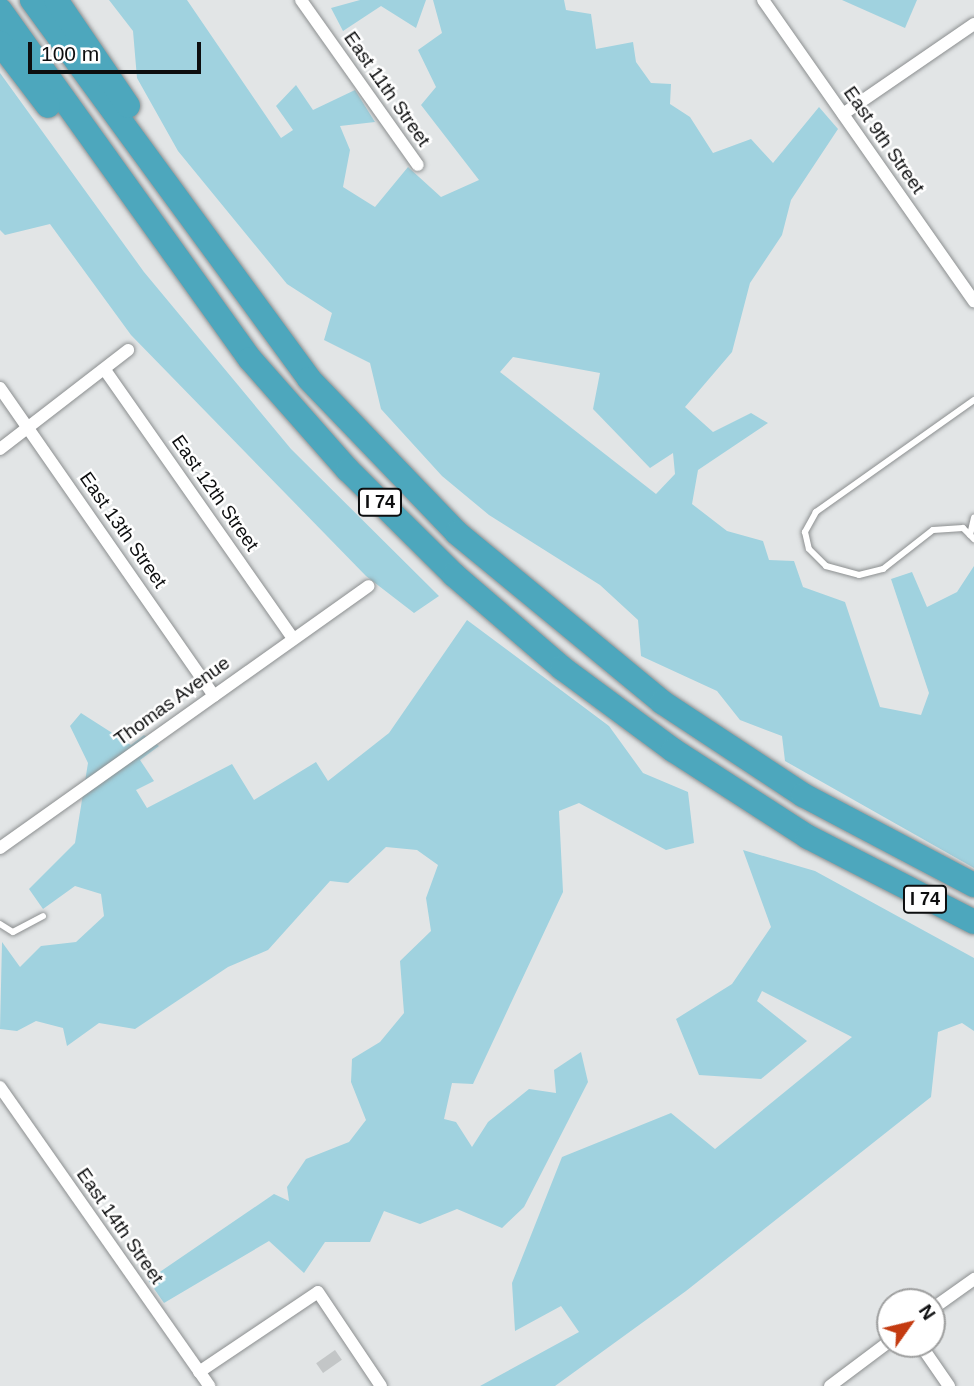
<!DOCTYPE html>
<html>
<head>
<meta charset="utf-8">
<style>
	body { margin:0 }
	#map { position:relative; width:974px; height:1386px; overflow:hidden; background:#e2e5e6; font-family:Helvetica,sans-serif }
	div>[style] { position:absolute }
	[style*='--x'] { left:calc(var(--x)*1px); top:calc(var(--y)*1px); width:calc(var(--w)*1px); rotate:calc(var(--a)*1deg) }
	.green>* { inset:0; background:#a0d2df }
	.building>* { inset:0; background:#c3c6c7; transform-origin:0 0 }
	.roads { filter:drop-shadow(0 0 2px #8c8f90) drop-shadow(0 0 2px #8c8f90) }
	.service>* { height:6px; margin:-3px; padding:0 3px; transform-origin:3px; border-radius:3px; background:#fff }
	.minor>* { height:12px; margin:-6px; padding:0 6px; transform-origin:6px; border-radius:6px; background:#fff }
	.motorway>* { height:24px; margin:-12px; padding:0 12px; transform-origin:12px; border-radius:12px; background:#4da7bd }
	span { translate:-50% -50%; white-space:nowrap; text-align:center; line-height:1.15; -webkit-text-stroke:5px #fff; paint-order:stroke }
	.shield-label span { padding:2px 5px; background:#fff; border:2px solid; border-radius:5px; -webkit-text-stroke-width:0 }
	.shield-label { font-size:18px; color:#0d0e0f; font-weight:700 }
	.street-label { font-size:19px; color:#0d0e0f }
	.north { position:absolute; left:876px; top:1288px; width:70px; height:70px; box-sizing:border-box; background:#fff; border:2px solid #9e9f9f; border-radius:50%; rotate:56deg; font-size:19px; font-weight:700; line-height:28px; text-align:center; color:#0d0e0f }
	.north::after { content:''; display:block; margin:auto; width:24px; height:32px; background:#c43b11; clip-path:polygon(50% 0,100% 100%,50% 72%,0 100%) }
	.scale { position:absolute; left:28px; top:42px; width:173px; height:32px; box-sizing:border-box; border:4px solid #0d0e0f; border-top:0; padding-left:9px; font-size:21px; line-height:24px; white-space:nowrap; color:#0d0e0f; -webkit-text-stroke:5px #fff; paint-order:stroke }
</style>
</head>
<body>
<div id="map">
	<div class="green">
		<div style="clip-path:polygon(evenodd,109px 0,187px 0,281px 138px,293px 130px,276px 106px,296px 85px,313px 110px,355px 90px,375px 122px,340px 126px,350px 150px,343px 187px,375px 207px,408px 167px,441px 197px,479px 180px,421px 105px,436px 87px,418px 50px,442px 33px,433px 0,564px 0,566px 10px,591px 14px,596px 49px,633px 42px,636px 62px,651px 83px,671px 84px,670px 104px,690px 117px,713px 153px,751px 139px,773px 163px,819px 107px,838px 129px,791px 200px,782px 235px,750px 283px,732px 352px,685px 407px,713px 432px,751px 413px,768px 423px,698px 470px,692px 504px,727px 531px,763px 541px,769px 560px,794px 561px,803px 587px,845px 602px,880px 707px,921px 715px,929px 693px,891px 579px,912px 572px,927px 607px,957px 592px,974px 566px,974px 868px,785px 761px,782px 736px,740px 720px,717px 691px,641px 656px,638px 620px,600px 585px,489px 515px,442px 476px,381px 409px,370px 363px,324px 340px,332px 313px,287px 284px,178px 151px,137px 78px,133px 31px,109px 0,513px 357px,600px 373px,593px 409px,650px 468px,673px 453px,675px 474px,656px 494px,500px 372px,513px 357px)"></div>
		<div style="clip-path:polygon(360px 0,426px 0,416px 28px,381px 6px,343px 31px,331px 8px)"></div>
		<div style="clip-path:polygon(842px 0,917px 0,905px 28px)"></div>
		<div style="clip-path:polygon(0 73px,144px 272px,291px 449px,439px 596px,414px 613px,366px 576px,131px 335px,50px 224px,5px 235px,0 230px)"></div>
		<div style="clip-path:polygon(467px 620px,609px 726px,643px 773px,688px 792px,694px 843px,666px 850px,579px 803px,559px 811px,563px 892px,473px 1084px,452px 1083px,444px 1119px,456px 1122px,472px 1147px,488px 1122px,529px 1089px,556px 1093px,554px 1070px,581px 1052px,588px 1082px,524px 1207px,502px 1228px,457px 1209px,420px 1224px,384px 1211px,370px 1242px,325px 1242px,304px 1273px,269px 1241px,164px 1303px,148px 1280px,274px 1194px,289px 1201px,287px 1187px,306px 1159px,349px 1142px,366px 1120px,351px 1082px,352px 1059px,380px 1042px,404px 1013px,400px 961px,431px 931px,426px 898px,438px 865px,417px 850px,386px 847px,348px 883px,330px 881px,268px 950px,228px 967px,135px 1029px,99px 1023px,67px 1046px,63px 1028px,36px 1021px,17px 1031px,0 1029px,2px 942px,20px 967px,41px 946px,76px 942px,104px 916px,101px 894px,75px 886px,43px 909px,29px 889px,75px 843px,88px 763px,70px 726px,81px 713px,131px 745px,144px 735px,159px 746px,140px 760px,154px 781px,136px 790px,147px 808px,232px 764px,254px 800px,316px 762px,328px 781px,389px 733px)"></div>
		<div style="clip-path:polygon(743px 850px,815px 871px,974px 958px,974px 1031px,962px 1023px,938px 1032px,931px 1097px,686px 1291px,555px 1386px,480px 1386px,579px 1332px,561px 1306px,515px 1331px,512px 1283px,562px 1157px,671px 1113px,715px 1149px,852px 1037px,762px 991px,757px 1001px,807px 1041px,761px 1079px,699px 1075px,676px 1019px,732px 984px,771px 927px)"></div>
	</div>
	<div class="building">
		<div style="left:335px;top:1350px;width:12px;height:23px;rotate:55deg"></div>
	</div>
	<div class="roads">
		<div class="service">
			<div style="--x:974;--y:400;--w:194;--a:144.7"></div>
			<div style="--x:816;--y:512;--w:23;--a:119"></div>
			<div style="--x:805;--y:532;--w:17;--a:77"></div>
			<div style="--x:809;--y:549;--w:24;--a:45"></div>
			<div style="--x:826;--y:566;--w:34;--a:15"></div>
			<div style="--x:859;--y:575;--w:25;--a:-14"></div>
			<div style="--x:883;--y:569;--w:63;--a:-38"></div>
			<div style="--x:933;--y:530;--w:30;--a:-4"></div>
			<div style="--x:963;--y:528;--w:16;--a:45"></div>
			<div style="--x:970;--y:535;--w:18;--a:-77"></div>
			<div style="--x:0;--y:924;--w:15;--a:32"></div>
			<div style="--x:13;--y:932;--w:34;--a:-28"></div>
		</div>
		<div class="minor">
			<div style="--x:301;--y:0;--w:202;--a:54.7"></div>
			<div style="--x:763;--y:0;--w:368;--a:55"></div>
			<div style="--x:843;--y:114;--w:159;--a:-34.5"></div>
			<div style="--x:105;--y:370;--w:327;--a:55"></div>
			<div style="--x:0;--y:388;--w:375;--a:55.2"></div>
			<div style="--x:0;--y:449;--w:162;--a:-37.7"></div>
			<div style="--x:0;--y:848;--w:452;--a:-35.4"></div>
			<div style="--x:0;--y:1087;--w:365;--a:55"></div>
			<div style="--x:932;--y:1309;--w:52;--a:-35.5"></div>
			<div style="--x:920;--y:1344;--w:51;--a:55.4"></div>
			<div style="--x:199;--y:1372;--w:143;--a:-33.9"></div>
			<div style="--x:318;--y:1292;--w:113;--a:56.2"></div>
			<div style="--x:830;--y:1386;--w:75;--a:-36.9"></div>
		</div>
		<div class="motorway">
			<div style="--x:32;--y:0;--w:469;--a:53.8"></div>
			<div style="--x:309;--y:379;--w:214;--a:46.1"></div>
			<div style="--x:457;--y:533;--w:266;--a:39.5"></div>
			<div style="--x:662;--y:702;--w:169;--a:33.4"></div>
			<div style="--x:803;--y:795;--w:193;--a:27.8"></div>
			<div style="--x:56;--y:0;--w:128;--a:55.8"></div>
			<div style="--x:0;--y:10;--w:429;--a:54.4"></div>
			<div style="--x:250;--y:359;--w:148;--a:48.6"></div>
			<div style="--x:348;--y:470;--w:149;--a:44.7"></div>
			<div style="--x:454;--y:575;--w:143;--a:40.7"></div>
			<div style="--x:562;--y:668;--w:138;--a:36.5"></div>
			<div style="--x:673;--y:750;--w:161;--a:32.8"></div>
			<div style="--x:808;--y:837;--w:186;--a:27.1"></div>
			<div style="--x:0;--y:43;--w:79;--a:52.7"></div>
		</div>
	</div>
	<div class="shield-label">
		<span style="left:380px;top:502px">I 74</span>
		<span style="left:925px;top:899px">I 74</span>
	</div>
	<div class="street-label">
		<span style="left:387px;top:89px;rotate:55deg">East 11th Street</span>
		<span style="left:884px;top:140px;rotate:55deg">East 9th Street</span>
		<span style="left:215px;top:493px;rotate:55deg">East 12th Street</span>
		<span style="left:123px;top:530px;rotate:55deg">East 13th Street</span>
		<span style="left:172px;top:701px;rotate:-36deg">Thomas Avenue</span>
		<span style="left:120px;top:1226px;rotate:55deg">East 14th Street</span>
	</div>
	<div class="north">N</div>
	<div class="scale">100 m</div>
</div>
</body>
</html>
